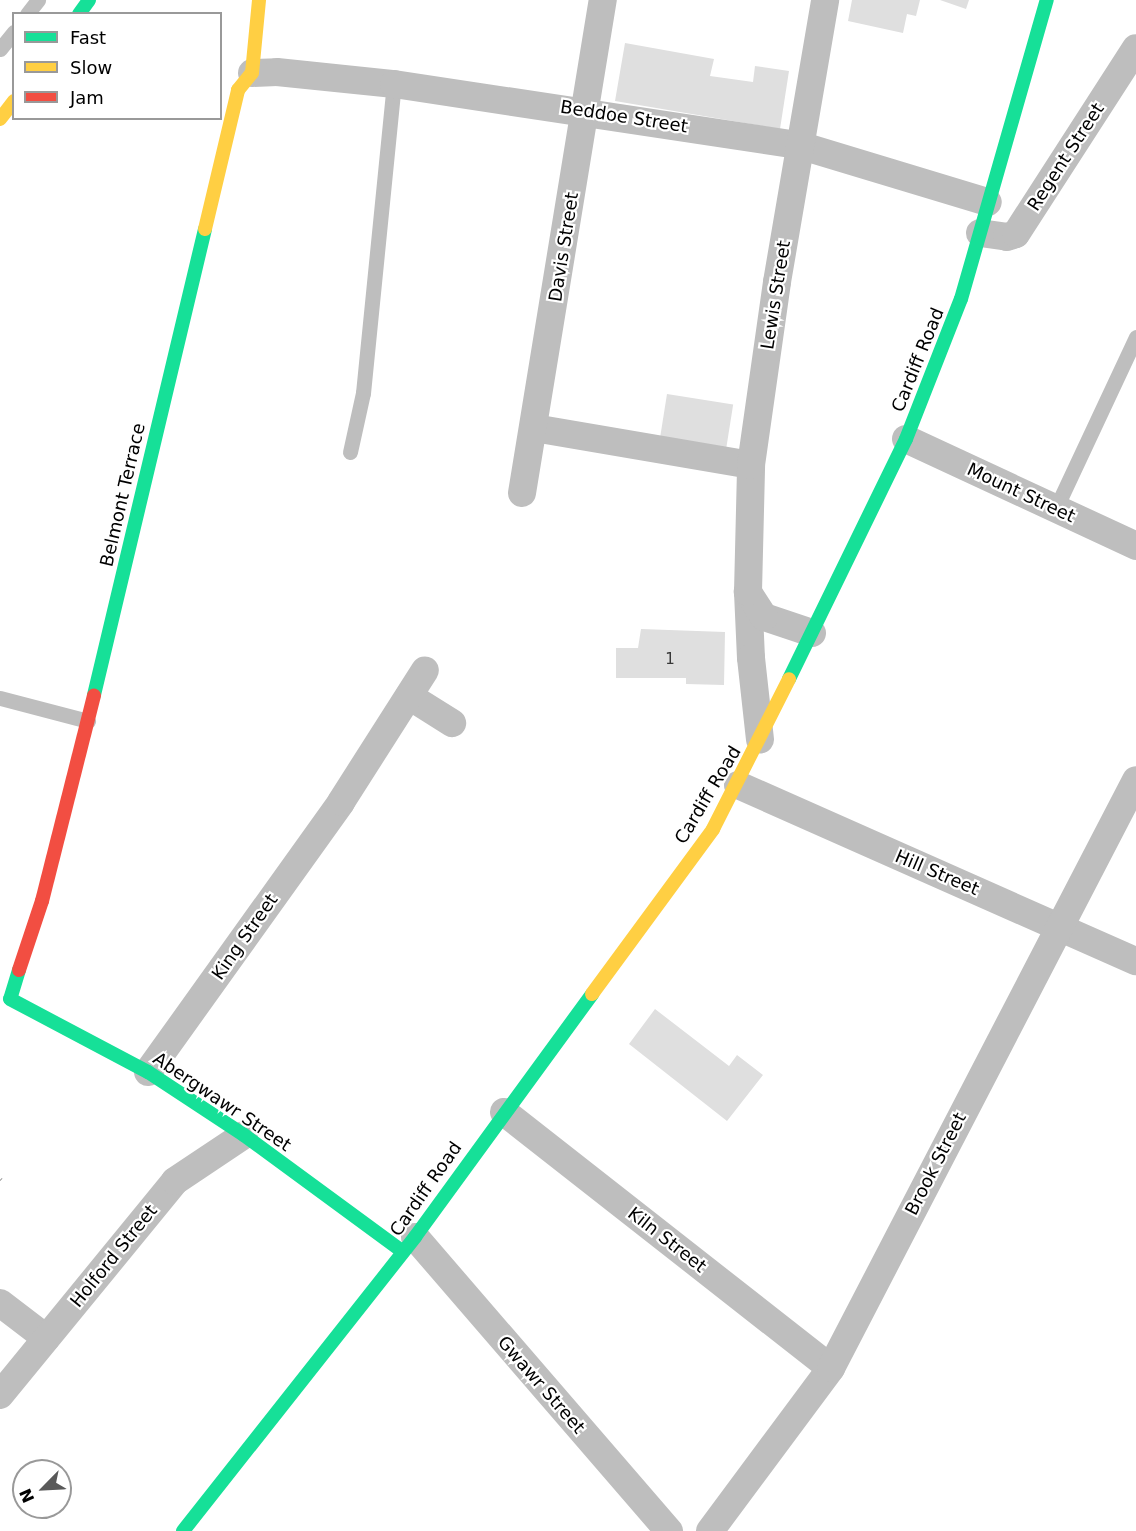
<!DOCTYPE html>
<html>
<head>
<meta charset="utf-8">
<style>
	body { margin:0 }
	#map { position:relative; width:1136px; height:1531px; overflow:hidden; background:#fff; font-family:"DejaVu Sans",sans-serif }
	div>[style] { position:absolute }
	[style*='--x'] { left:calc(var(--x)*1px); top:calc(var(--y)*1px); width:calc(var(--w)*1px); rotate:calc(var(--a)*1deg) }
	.building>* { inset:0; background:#dfdfdf; transform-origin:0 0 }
	.path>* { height:4px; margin-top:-2px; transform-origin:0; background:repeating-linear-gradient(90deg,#b9b9b9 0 1.5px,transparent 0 4.5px) }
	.lane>* { height:15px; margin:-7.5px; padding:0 7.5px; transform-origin:7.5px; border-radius:7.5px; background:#bebebe }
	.street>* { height:28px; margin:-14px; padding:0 14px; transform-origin:14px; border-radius:14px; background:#bebebe }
	.fast>* { height:14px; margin:-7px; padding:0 7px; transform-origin:7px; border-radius:7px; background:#16e098 }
	.slow>* { height:14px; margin:-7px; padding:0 7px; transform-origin:7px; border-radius:7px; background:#ffcf43 }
	.jam>* { height:14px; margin:-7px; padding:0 7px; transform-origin:7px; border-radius:7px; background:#f24e42 }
	span { translate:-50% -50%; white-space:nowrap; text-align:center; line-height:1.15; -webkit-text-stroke:4.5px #fff; paint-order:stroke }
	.number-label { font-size:15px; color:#383838 }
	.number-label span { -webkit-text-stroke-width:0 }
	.street-label { font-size:18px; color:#000 }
	.legend { position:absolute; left:12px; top:12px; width:210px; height:108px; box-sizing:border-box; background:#fff; border:2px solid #999; margin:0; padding:8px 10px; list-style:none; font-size:18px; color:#000 }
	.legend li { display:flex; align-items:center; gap:12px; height:30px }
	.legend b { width:30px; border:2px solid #999 }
	.north { position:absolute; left:12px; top:1459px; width:60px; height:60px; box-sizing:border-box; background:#fff; border:2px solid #999; border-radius:50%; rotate:246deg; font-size:16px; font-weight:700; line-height:24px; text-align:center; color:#000 }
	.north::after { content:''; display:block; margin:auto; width:21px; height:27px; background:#595959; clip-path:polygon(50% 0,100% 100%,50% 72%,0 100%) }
</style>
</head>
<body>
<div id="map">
	<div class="building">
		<div style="clip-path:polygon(852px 0,920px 0,916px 16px,907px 14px,903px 33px,848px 21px)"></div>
		<div style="clip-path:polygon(940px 0,969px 0,966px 9px)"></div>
		<div style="clip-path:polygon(625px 43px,714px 59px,710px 76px,753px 82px,755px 66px,789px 71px,780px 129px,615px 101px)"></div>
		<div style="left:667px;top:394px;width:67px;height:51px;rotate:9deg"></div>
		<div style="clip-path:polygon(641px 629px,725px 632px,724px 685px,686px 684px,686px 678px,616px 678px,616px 648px,638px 648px)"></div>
		<div style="clip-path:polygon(655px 1009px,729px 1066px,737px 1055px,763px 1075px,727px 1121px,629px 1044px)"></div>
	</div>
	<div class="path">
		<div style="--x:0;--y:1179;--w:3;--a:45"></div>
	</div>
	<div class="lane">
		<div style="--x:27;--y:14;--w:18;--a:-52"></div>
		<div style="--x:0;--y:49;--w:22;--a:-51"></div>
		<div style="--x:350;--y:452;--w:60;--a:-77.6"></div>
		<div style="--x:363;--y:393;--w:311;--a:-84.3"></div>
		<div style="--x:1055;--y:510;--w:191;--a:-64.9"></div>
		<div style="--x:0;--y:698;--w:91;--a:14.6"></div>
	</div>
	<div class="street">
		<div style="--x:252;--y:73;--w:25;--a:-2"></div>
		<div style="--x:277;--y:72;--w:118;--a:5.9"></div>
		<div style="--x:394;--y:84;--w:413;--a:8.6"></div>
		<div style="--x:802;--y:146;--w:194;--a:16.8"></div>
		<div style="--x:980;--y:233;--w:27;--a:8"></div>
		<div style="--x:1007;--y:237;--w:9;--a:-18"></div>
		<div style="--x:1016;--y:234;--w:221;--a:-57.2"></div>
		<div style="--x:534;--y:428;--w:220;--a:9.7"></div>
		<div style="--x:906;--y:439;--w:254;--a:24.9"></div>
		<div style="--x:522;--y:493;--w:500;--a:-80.7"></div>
		<div style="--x:748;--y:592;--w:66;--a:87.4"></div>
		<div style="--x:751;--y:658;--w:82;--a:83.7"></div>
		<div style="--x:812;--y:633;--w:51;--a:-161.6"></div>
		<div style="--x:764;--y:617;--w:30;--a:-123"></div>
		<div style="--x:748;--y:592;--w:127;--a:-88.6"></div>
		<div style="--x:751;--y:465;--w:185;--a:-81.9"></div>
		<div style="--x:777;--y:282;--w:286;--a:-80.3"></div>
		<div style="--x:409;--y:696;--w:51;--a:32.1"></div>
		<div style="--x:738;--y:785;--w:435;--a:23.9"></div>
		<div style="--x:148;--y:1072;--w:332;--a:-54.4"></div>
		<div style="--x:341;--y:802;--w:156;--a:-57.5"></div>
		<div style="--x:504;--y:1112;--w:415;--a:38.1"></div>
		<div style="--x:415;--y:1237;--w:389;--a:49.2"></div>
		<div style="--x:0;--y:1303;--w:58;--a:37.3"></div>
		<div style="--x:0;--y:1395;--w:276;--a:-50.7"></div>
		<div style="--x:175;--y:1181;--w:83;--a:-33.7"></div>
		<div style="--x:710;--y:1531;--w:203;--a:-53.4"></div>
		<div style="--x:831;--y:1368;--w:662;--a:-62.58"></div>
	</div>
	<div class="fast">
		<div style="--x:79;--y:14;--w:17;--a:-54"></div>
		<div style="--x:789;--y:679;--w:267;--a:-64"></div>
		<div style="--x:906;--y:439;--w:150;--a:-68.6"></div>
		<div style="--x:961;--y:299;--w:311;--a:-74"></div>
		<div style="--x:94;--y:695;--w:479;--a:-76.6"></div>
		<div style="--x:19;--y:970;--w:30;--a:107"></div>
		<div style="--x:10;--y:999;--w:156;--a:27.9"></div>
		<div style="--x:148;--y:1072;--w:115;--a:33.3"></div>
		<div style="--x:244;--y:1135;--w:197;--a:36.3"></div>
		<div style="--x:183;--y:1531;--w:375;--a:-51.7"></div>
		<div style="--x:415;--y:1237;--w:301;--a:-53.9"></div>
	</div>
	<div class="slow">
		<div style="--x:0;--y:119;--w:23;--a:-52"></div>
		<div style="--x:205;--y:229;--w:143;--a:-76.6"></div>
		<div style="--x:238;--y:90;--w:22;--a:-51"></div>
		<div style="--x:252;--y:73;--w:73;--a:-84.5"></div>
		<div style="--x:592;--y:994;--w:205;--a:-53.7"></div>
		<div style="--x:713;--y:829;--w:168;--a:-63.1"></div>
	</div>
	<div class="jam">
		<div style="--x:19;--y:970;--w:73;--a:-71.6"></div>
		<div style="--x:42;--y:901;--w:212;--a:-75.8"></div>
	</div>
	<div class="number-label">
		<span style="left:670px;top:660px">1</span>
	</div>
	<div class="street-label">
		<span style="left:624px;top:117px;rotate:9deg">Beddoe Street</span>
		<span style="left:1066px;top:157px;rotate:-57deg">Regent Street</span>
		<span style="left:564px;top:247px;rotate:-81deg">Davis Street</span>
		<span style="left:776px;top:295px;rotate:-81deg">Lewis Street</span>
		<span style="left:918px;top:360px;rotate:-68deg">Cardiff Road</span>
		<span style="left:1021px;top:493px;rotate:25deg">Mount Street</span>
		<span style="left:123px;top:495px;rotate:-77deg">Belmont Terrace</span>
		<span style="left:708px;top:795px;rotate:-59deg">Cardiff Road</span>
		<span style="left:937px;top:873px;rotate:23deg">Hill Street</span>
		<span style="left:245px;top:937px;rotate:-55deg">King Street</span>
		<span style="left:222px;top:1102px;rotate:34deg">Abergwawr Street</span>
		<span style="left:936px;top:1164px;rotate:-63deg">Brook Street</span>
		<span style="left:426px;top:1189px;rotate:-55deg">Cardiff Road</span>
		<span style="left:667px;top:1240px;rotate:38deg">Kiln Street</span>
		<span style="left:114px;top:1256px;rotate:-51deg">Holford Street</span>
		<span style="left:541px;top:1385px;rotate:49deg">Gwawr Street</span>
	</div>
	<ul class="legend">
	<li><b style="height:8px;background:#16e098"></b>Fast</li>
	<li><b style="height:8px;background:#ffcf43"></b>Slow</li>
	<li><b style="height:8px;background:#f24e42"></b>Jam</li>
	</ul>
	<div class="north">N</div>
</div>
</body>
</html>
